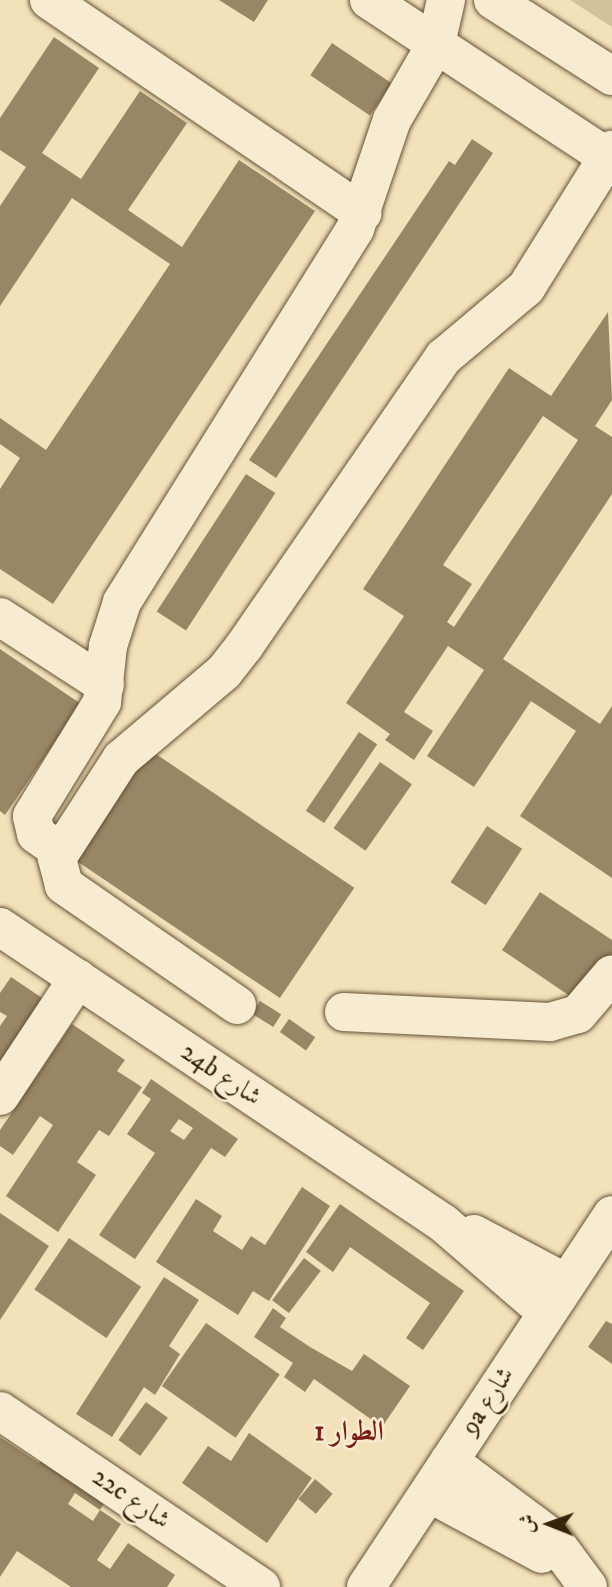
<!DOCTYPE html>
<html>
<head>
<meta charset="utf-8">
<style>
	body { margin:0 }
	#map { position:relative; width:612px; height:1587px; overflow:hidden; background:#f2e1b9; font-family:"IM FELL DW Pica",Amiri,serif }
	div>[style] { position:absolute }
	[style*='--x'] { left:calc(var(--x)*1px); top:calc(var(--y)*1px); width:calc(var(--w)*1px); rotate:calc(var(--a)*1deg) }
	.green>* { inset:0; background:#d2c19b }
	.building>* { inset:0; background:#988665; transform-origin:0 0 }
	.roads { filter:drop-shadow(0 0 2px #665236) drop-shadow(0 0 2px #665236) }
	.minor>* { height:38px; margin:-19px; padding:0 19px; transform-origin:19px; border-radius:19px; background:#f7ecd2 }
	span { translate:-50% -50%; white-space:nowrap; text-align:center; line-height:1.15; -webkit-text-stroke:5px #f7ecd2; paint-order:stroke }
	.street-label { font-size:26px; color:#37230a }
	.neighbourhood-label { font-size:28px; color:#7a1f14; font-weight:700 }
	.north { position:absolute; left:514px; top:1489px; width:70px; height:70px; -webkit-text-stroke:5px #f7ecd2; paint-order:stroke; rotate:271deg; font-size:19px; font-weight:700; line-height:28px; text-align:center; color:#37230a }
	.north::after { content:''; display:block; margin:auto; width:24px; height:32px; background:#37230a; clip-path:polygon(50% 0,100% 100%,50% 72%,0 100%) }
</style>
</head>
<body>
<div id="map">
	<div class="green">
		<div style="clip-path:polygon(570px 0,612px 0,612px 27px)"></div>
	</div>
	<div class="building">
		<div style="clip-path:polygon(219px 0,268px 0,254px 22px)"></div>
		<div style="clip-path:polygon(54px 37px,99px 68px,42px 153px,81px 179px,140px 91px,187px 123px,128px 210px,182px 247px,239px 160px,315px 211px,53px 604px,0 569px,0 489px,20px 458px,0 444px,0 418px,46px 450px,170px 264px,72px 198px,0 306px,0 206px,26px 167px,0 150px,0 118px)"></div>
		<div style="left:332px;top:43px;width:72px;height:39px;rotate:34deg"></div>
		<div style="clip-path:polygon(472px 139px,493px 153px,276px 478px,249px 460px,449px 161px,455px 165px)"></div>
		<div style="clip-path:polygon(evenodd,608px 312px,612px 400px,595px 426px,612px 437px,612px 494px,503px 659px,600px 724px,612px 706px,612px 878px,520px 816px,576px 731px,531px 701px,474px 787px,427px 756px,484px 670px,448px 646px,404px 712px,433px 731px,414px 760px,385px 740px,390px 734px,346px 703px,404px 616px,363px 589px,509px 368px,551px 396px,608px 312px,543px 416px,578px 440px,454px 627px,447px 622px,472px 584px,443px 565px,543px 416px)"></div>
		<div style="left:246px;top:474px;width:35px;height:164px;rotate:33deg"></div>
		<div style="clip-path:polygon(0 649px,81px 704px,5px 815px,0 811px)"></div>
		<div style="left:359px;top:732px;width:22px;height:95px;rotate:34deg"></div>
		<div style="left:147px;top:748px;width:250px;height:133px;rotate:34deg"></div>
		<div style="left:380px;top:762px;width:39px;height:81px;rotate:35deg"></div>
		<div style="left:487px;top:826px;width:42px;height:67px;rotate:33deg"></div>
		<div style="clip-path:polygon(540px 892px,612px 940px,612px 961px,583px 1005px,502px 950px)"></div>
		<div style="clip-path:polygon(11px 977px,48px 1002px,0 1068px,0 1026px,7px 1016px,0 1012px,0 993px)"></div>
		<div style="left:260px;top:1001px;width:25px;height:15px;rotate:32deg"></div>
		<div style="left:289px;top:1019px;width:32px;height:16px;rotate:35deg"></div>
		<div style="clip-path:polygon(72px 1024px,125px 1060px,117px 1071px,142px 1087px,109px 1136px,99px 1130px,77px 1162px,96px 1175px,58px 1232px,6px 1196px,53px 1125px,40px 1116px,13px 1155px,0 1146px,0 1130px)"></div>
		<div style="clip-path:polygon(evenodd,151px 1079px,238px 1139px,225px 1157px,211px 1148px,135px 1259px,99px 1235px,155px 1153px,127px 1134px,151px 1099px,142px 1093px,151px 1079px,179px 1119px,193px 1128px,184px 1140px,170px 1131px,179px 1119px)"></div>
		<div style="clip-path:polygon(302px 1187px,330px 1206px,269px 1301px,253px 1291px,238px 1315px,156px 1262px,196px 1199px,222px 1216px,213px 1231px,242px 1250px,251px 1236px,265px 1245px)"></div>
		<div style="clip-path:polygon(340px 1204px,464px 1291px,423px 1350px,406px 1338px,430px 1303px,350px 1247px,333px 1272px,306px 1252px)"></div>
		<div style="clip-path:polygon(0 1213px,49px 1246px,0 1320px)"></div>
		<div style="left:69px;top:1238px;width:87px;height:62px;rotate:34deg"></div>
		<div style="left:304px;top:1258px;width:21px;height:53px;rotate:37deg"></div>
		<div style="clip-path:polygon(164px 1277px,199px 1300px,169px 1346px,180px 1354px,155px 1395px,144px 1387px,112px 1437px,76px 1414px)"></div>
		<div style="clip-path:polygon(273px 1308px,286px 1318px,280px 1327px,310px 1347px,352px 1371px,364px 1354px,410px 1386px,382px 1427px,314px 1379px,305px 1392px,284px 1377px,293px 1363px,254px 1337px)"></div>
		<div style="clip-path:polygon(606px 1321px,612px 1324px,612px 1364px,588px 1347px)"></div>
		<div style="left:206px;top:1323px;width:90px;height:77px;rotate:35deg"></div>
		<div style="left:146px;top:1402px;width:27px;height:47px;rotate:36deg"></div>
		<div style="clip-path:polygon(249px 1433px,312px 1478px,267px 1543px,182px 1483px,208px 1446px,231px 1461px)"></div>
		<div style="clip-path:polygon(evenodd,0 1437px,39px 1463px,46px 1452px,109px 1495px,100px 1510px,121px 1524px,97px 1560px,110px 1569px,128px 1543px,175px 1575px,167px 1587px,71px 1587px,17px 1551px,0 1577px,0 1437px,75px 1493px,100px 1510px,93px 1521px,68px 1504px,75px 1493px)"></div>
		<div style="left:315px;top:1479px;width:23px;height:26px;rotate:40deg"></div>
	</div>
	<div class="roads">
		<div class="minor">
			<div style="--x:49;--y:0;--w:379;--a:34.2"></div>
			<div style="--x:369;--y:0;--w:291;--a:33.4"></div>
			<div style="--x:493;--y:0;--w:141;--a:32.6"></div>
			<div style="--x:0;--y:617;--w:125;--a:32.9"></div>
			<div style="--x:60;--y:851;--w:29;--a:-145"></div>
			<div style="--x:36;--y:834;--w:18;--a:-103"></div>
			<div style="--x:32;--y:816;--w:134;--a:-58.4"></div>
			<div style="--x:102;--y:702;--w:56;--a:-83.9"></div>
			<div style="--x:108;--y:646;--w:46;--a:-72.3"></div>
			<div style="--x:122;--y:602;--w:440;--a:-58"></div>
			<div style="--x:355;--y:229;--w:115;--a:-71.3"></div>
			<div style="--x:392;--y:120;--w:88;--a:-59.9"></div>
			<div style="--x:436;--y:44;--w:45;--a:-77.2"></div>
			<div style="--x:0;--y:927;--w:533;--a:33.75"></div>
			<div style="--x:443;--y:1223;--w:136;--a:40.8"></div>
			<div style="--x:237;--y:1005;--w:211;--a:-145.3"></div>
			<div style="--x:64;--y:885;--w:28;--a:-105"></div>
			<div style="--x:57;--y:858;--w:118;--a:-57.1"></div>
			<div style="--x:121;--y:759;--w:135;--a:-40.2"></div>
			<div style="--x:224;--y:672;--w:34;--a:-52"></div>
			<div style="--x:245;--y:645;--w:350;--a:-55.4"></div>
			<div style="--x:444;--y:357;--w:107;--a:-40.1"></div>
			<div style="--x:526;--y:288;--w:163;--a:-58.1"></div>
			<div style="--x:344;--y:1012;--w:206;--a:2.8"></div>
			<div style="--x:550;--y:1022;--w:29;--a:-16"></div>
			<div style="--x:578;--y:1014;--w:52;--a:-49.6"></div>
			<div style="--x:0;--y:1096;--w:141;--a:-56.5"></div>
			<div style="--x:474;--y:1234;--w:104;--a:28"></div>
			<div style="--x:0;--y:1411;--w:315;--a:34"></div>
			<div style="--x:449;--y:1461;--w:127;--a:36.7"></div>
			<div style="--x:551;--y:1537;--w:62;--a:53.5"></div>
			<div style="--x:429;--y:1493;--w:128;--a:28.4"></div>
			<div style="--x:366;--y:1587;--w:446;--a:-56.5"></div>
		</div>
	</div>
	<div class="street-label">
		<span style="left:221px;top:1075px;rotate:34deg">24b شارع</span>
		<span style="left:488px;top:1401px;rotate:-57deg">9a شارع</span>
		<span style="left:131px;top:1499px;rotate:34deg">22c شارع</span>
	</div>
	<div class="neighbourhood-label">
		<span style="left:349px;top:1432px">الطوار 1</span>
	</div>
	<div class="north">ش</div>
</div>
</body>
</html>
